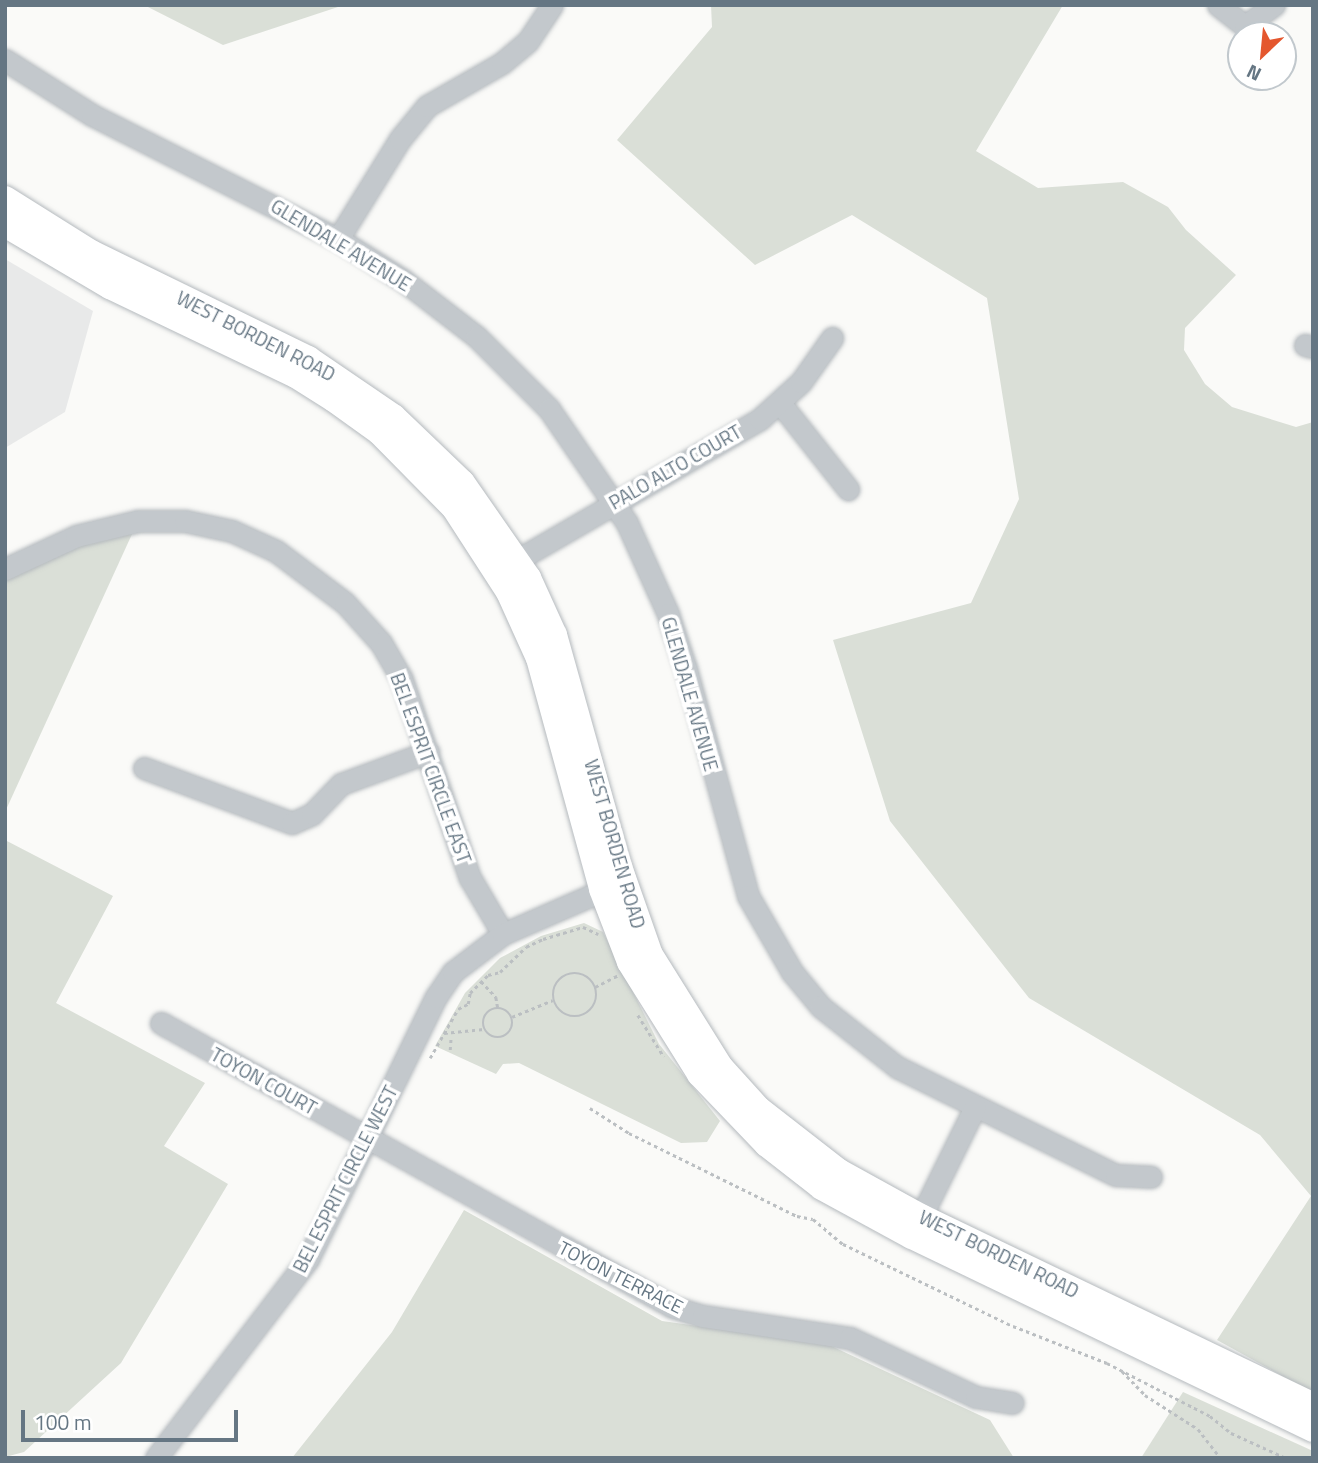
<!DOCTYPE html>
<html>
<head>
<meta charset="utf-8">
<style>
	body { margin:0 }
	#map { position:relative; width:1318px; height:1463px; overflow:hidden; background:#fafaf8; font-family:"Titillium Web",sans-serif }
	div>[style] { position:absolute }
	[style*='--x'] { left:calc(var(--x)*1px); top:calc(var(--y)*1px); width:calc(var(--w)*1px); rotate:calc(var(--a)*1deg) }
	.built>* { inset:0; background:#e8e9e9 }
	.green>* { inset:0; background:#dadfd7 }
	.path>* { height:2.5px; margin-top:-1.25px; transform-origin:0; background:repeating-linear-gradient(90deg,#bbbfc2 0 3.5px,transparent 0 7px) }
	.path>.ring { margin:-1.25px; padding:0; box-sizing:content-box; background:none; border:2.5px solid #bbbfc2; border-radius:50% }
	.roads { filter:drop-shadow(0 0 2px #b5babe) drop-shadow(0 0 2px #b5babe) }
	.minor>* { height:21px; margin:-10.5px; padding:0 10.5px; transform-origin:10.5px; border-radius:10.5px; background:#c3c8cc }
	.major>* { height:26px; margin:-13px; padding:0 13px; transform-origin:13px; border-radius:13px; background:#fff }
	span { translate:-50% -50%; white-space:nowrap; text-align:center; line-height:1.15; -webkit-text-stroke:7px #fff; paint-order:stroke }
	.street-label { font-size:19px; color:#657683 }
	.frame { position:absolute; inset:0; border:7px solid #657683; pointer-events:none }
	.north { position:absolute; left:1227px; top:21px; width:70px; height:70px; box-sizing:border-box; background:#fff; border:2px solid #c1c8cd; border-radius:50%; rotate:206deg; font-size:19px; font-weight:700; line-height:28px; text-align:center; color:#657683 }
	.north::after { content:''; display:block; margin:auto; width:24px; height:32px; background:#e4572e; clip-path:polygon(50% 0,100% 100%,50% 72%,0 100%) }
	.scale { position:absolute; left:21px; top:1410px; width:217px; height:32px; box-sizing:border-box; border:4px solid #657683; border-top:0; padding-left:9px; font-size:21px; line-height:24px; white-space:nowrap; color:#657683; -webkit-text-stroke:5px #fff; paint-order:stroke }
</style>
</head>
<body>
<div id="map">
	<div class="built">
		<div style="clip-path:polygon(5px 259px,93px 311px,65px 412px,5px 448px)"></div>
	</div>
	<div class="green">
		<div style="clip-path:polygon(144px 5px,344px 5px,223px 45px)"></div>
		<div style="clip-path:polygon(711px 5px,1063px 5px,976px 151px,1038px 188px,1123px 182px,1168px 207px,1186px 230px,1236px 275px,1185px 328px,1184px 350px,1205px 384px,1232px 407px,1296px 427px,1313px 422px,1313px 1393px,1217px 1340px,1311px 1196px,1260px 1135px,1029px 998px,890px 821px,833px 640px,971px 603px,1019px 499px,987px 298px,852px 215px,755px 265px,617px 140px,712px 27px)"></div>
		<div style="clip-path:polygon(138px 521px,5px 812px,5px 569px)"></div>
		<div style="clip-path:polygon(5px 840px,113px 896px,56px 1003px,205px 1083px,164px 1146px,228px 1184px,121px 1363px,24px 1452px,5px 1457px)"></div>
		<div style="clip-path:polygon(584px 923px,603px 932px,659px 1044px,720px 1121px,707px 1142px,681px 1143px,519px 1063px,503px 1064px,496px 1074px,435px 1046px,465px 993px,500px 958px,541px 936px)"></div>
		<div style="clip-path:polygon(464px 1210px,662px 1321px,827px 1344px,990px 1420px,1014px 1458px,292px 1458px,392px 1332px)"></div>
		<div style="clip-path:polygon(1183px 1392px,1313px 1451px,1313px 1458px,1141px 1458px)"></div>
	</div>
	<div class="path">
		<div class="ring" style="left:553px;top:973px;width:41.5px;height:41.5px"></div>
		<div style="--x:481;--y:981;--w:22;--a:47"></div>
		<div style="--x:496;--y:997;--w:11;--a:80"></div>
		<div style="--x:595;--y:987;--w:25;--a:-27"></div>
		<div class="ring" style="left:483px;top:1008px;width:27.5px;height:27.5px"></div>
		<div style="--x:638;--y:1015;--w:49;--a:58.2"></div>
		<div style="--x:512;--y:1017;--w:44;--a:-22.5"></div>
		<div style="--x:444;--y:1033;--w:40;--a:-5.7"></div>
		<div style="--x:450;--y:1050;--w:14;--a:-86"></div>
		<div style="--x:430;--y:1058;--w:56;--a:-60.3"></div>
		<div style="--x:458;--y:1009;--w:11;--a:-27"></div>
		<div style="--x:468;--y:1004;--w:11;--a:-80"></div>
		<div style="--x:470;--y:993;--w:25;--a:-45"></div>
		<div style="--x:488;--y:975;--w:12;--a:-14"></div>
		<div style="--x:500;--y:972;--w:36;--a:-44"></div>
		<div style="--x:526;--y:947;--w:19;--a:-25"></div>
		<div style="--x:543;--y:939;--w:42;--a:-16.7"></div>
		<div style="--x:583;--y:927;--w:17;--a:25"></div>
		<div style="--x:590;--y:1108;--w:46;--a:32.7"></div>
		<div style="--x:629;--y:1133;--w:187;--a:26.3"></div>
		<div style="--x:797;--y:1216;--w:16;--a:11"></div>
		<div style="--x:813;--y:1219;--w:39;--a:40"></div>
		<div style="--x:843;--y:1244;--w:189;--a:25.8"></div>
		<div style="--x:1013;--y:1326;--w:101;--a:21.5"></div>
		<div style="--x:1107;--y:1363;--w:116;--a:27.2"></div>
		<div style="--x:1210;--y:1416;--w:27;--a:39"></div>
		<div style="--x:1231;--y:1433;--w:60;--a:24.4"></div>
		<div style="--x:1122;--y:1371;--w:33;--a:46"></div>
		<div style="--x:1145;--y:1395;--w:63;--a:32.7"></div>
		<div style="--x:1198;--y:1429;--w:37;--a:52"></div>
	</div>
	<div class="roads">
		<div class="minor">
			<div style="--x:1218;--y:5;--w:34;--a:38"></div>
			<div style="--x:1245;--y:26;--w:36;--a:-36"></div>
			<div style="--x:5;--y:60;--w:103;--a:32.3"></div>
			<div style="--x:92;--y:115;--w:275;--a:26.8"></div>
			<div style="--x:338;--y:239;--w:77;--a:32.2"></div>
			<div style="--x:403;--y:280;--w:93;--a:37.6"></div>
			<div style="--x:477;--y:337;--w:102;--a:45"></div>
			<div style="--x:549;--y:409;--w:138;--a:55.6"></div>
			<div style="--x:627;--y:523;--w:100;--a:65.7"></div>
			<div style="--x:668;--y:614;--w:58;--a:71.9"></div>
			<div style="--x:686;--y:669;--w:235;--a:74.7"></div>
			<div style="--x:748;--y:896;--w:88;--a:59.9"></div>
			<div style="--x:792;--y:972;--w:45;--a:50.4"></div>
			<div style="--x:821;--y:1007;--w:97;--a:38.3"></div>
			<div style="--x:897;--y:1067;--w:244;--a:26.3"></div>
			<div style="--x:1116;--y:1175;--w:35;--a:3"></div>
			<div style="--x:338;--y:239;--w:118;--a:-58.2"></div>
			<div style="--x:400;--y:139;--w:43;--a:-50.7"></div>
			<div style="--x:427;--y:106;--w:86;--a:-29.8"></div>
			<div style="--x:502;--y:63;--w:34;--a:-40"></div>
			<div style="--x:528;--y:41;--w:43;--a:-56.3"></div>
			<div style="--x:1305;--y:345;--w:8;--a:14"></div>
			<div style="--x:780;--y:403;--w:110;--a:51.7"></div>
			<div style="--x:505;--y:567;--w:295;--a:-30.1"></div>
			<div style="--x:760;--y:419;--w:55;--a:-42.1"></div>
			<div style="--x:801;--y:382;--w:54;--a:-54.8"></div>
			<div style="--x:5;--y:569;--w:78;--a:-24.9"></div>
			<div style="--x:76;--y:536;--w:64;--a:-13.6"></div>
			<div style="--x:138;--y:521;--w:47;--a:0"></div>
			<div style="--x:185;--y:521;--w:48;--a:12"></div>
			<div style="--x:232;--y:531;--w:48;--a:24.4"></div>
			<div style="--x:276;--y:551;--w:86;--a:37"></div>
			<div style="--x:345;--y:603;--w:54;--a:48"></div>
			<div style="--x:381;--y:643;--w:39;--a:60"></div>
			<div style="--x:401;--y:677;--w:213;--a:71.1"></div>
			<div style="--x:470;--y:878;--w:65;--a:59.5"></div>
			<div style="--x:144;--y:768;--w:158;--a:20.4"></div>
			<div style="--x:292;--y:823;--w:22;--a:-24"></div>
			<div style="--x:312;--y:814;--w:42;--a:-46"></div>
			<div style="--x:341;--y:784;--w:93;--a:-20.2"></div>
			<div style="--x:161;--y:1023;--w:585;--a:29.02"></div>
			<div style="--x:673;--y:1307;--w:31;--a:17"></div>
			<div style="--x:703;--y:1316;--w:149;--a:8.5"></div>
			<div style="--x:850;--y:1338;--w:139;--a:25.1"></div>
			<div style="--x:976;--y:1397;--w:37;--a:9"></div>
			<div style="--x:914;--y:1231;--w:138;--a:-63.8"></div>
			<div style="--x:156;--y:1458;--w:250;--a:-52.6"></div>
			<div style="--x:308;--y:1259;--w:292;--a:-64"></div>
			<div style="--x:436;--y:997;--w:30;--a:-56"></div>
			<div style="--x:453;--y:972;--w:63;--a:-37.2"></div>
			<div style="--x:503;--y:934;--w:122;--a:-23.6"></div>
		</div>
		<div class="major">
			<div style="--x:5;--y:199;--w:102;--a:32.1"></div>
			<div style="--x:91;--y:253;--w:242;--a:26"></div>
			<div style="--x:308;--y:359;--w:103;--a:34.3"></div>
			<div style="--x:393;--y:417;--w:95;--a:43.7"></div>
			<div style="--x:462;--y:483;--w:116;--a:55.2"></div>
			<div style="--x:528;--y:578;--w:63;--a:65.5"></div>
			<div style="--x:554;--y:635;--w:235;--a:74.4"></div>
			<div style="--x:617;--y:861;--w:100;--a:70.7"></div>
			<div style="--x:650;--y:955;--w:132;--a:58"></div>
			<div style="--x:720;--y:1067;--w:57;--a:47.9"></div>
			<div style="--x:758;--y:1109;--w:103;--a:37.9"></div>
			<div style="--x:839;--y:1172;--w:94;--a:28.8"></div>
			<div style="--x:921;--y:1217;--w:435;--a:25.7"></div>
			<div style="--x:5;--y:224;--w:122;--a:30.6"></div>
			<div style="--x:110;--y:286;--w:206;--a:25.6"></div>
			<div style="--x:296;--y:375;--w:45;--a:32.3"></div>
			<div style="--x:334;--y:399;--w:57;--a:35.7"></div>
			<div style="--x:380;--y:432;--w:105;--a:45.4"></div>
			<div style="--x:454;--y:507;--w:101;--a:57.1"></div>
			<div style="--x:509;--y:592;--w:72;--a:65.6"></div>
			<div style="--x:539;--y:658;--w:239;--a:74.7"></div>
			<div style="--x:602;--y:889;--w:78;--a:69"></div>
			<div style="--x:630;--y:962;--w:132;--a:58"></div>
			<div style="--x:700;--y:1074;--w:97;--a:46.3"></div>
			<div style="--x:767;--y:1144;--w:70;--a:38"></div>
			<div style="--x:822;--y:1187;--w:102;--a:28.6"></div>
			<div style="--x:912;--y:1236;--w:445;--a:25.7"></div>
		</div>
	</div>
	<div class="street-label">
		<span style="left:341px;top:245px;rotate:31deg">GLENDALE AVENUE</span>
		<span style="left:256px;top:336px;rotate:27deg">WEST BORDEN ROAD</span>
		<span style="left:675px;top:467px;rotate:-30deg">PALO ALTO COURT</span>
		<span style="left:690px;top:694px;rotate:74deg">GLENDALE AVENUE</span>
		<span style="left:431px;top:768px;rotate:70deg">BEL ESPRIT CIRCLE EAST</span>
		<span style="left:615px;top:844px;rotate:74deg">WEST BORDEN ROAD</span>
		<span style="left:264px;top:1081px;rotate:29deg">TOYON COURT</span>
		<span style="left:345px;top:1179px;rotate:-63deg">BEL ESPRIT CIRCLE WEST</span>
		<span style="left:999px;top:1254px;rotate:26deg">WEST BORDEN ROAD</span>
		<span style="left:621px;top:1277px;rotate:27deg">TOYON TERRACE</span>
	</div>
	<div class="frame"></div>
	<div class="north">N</div>
	<div class="scale">100 m</div>
</div>
</body>
</html>
